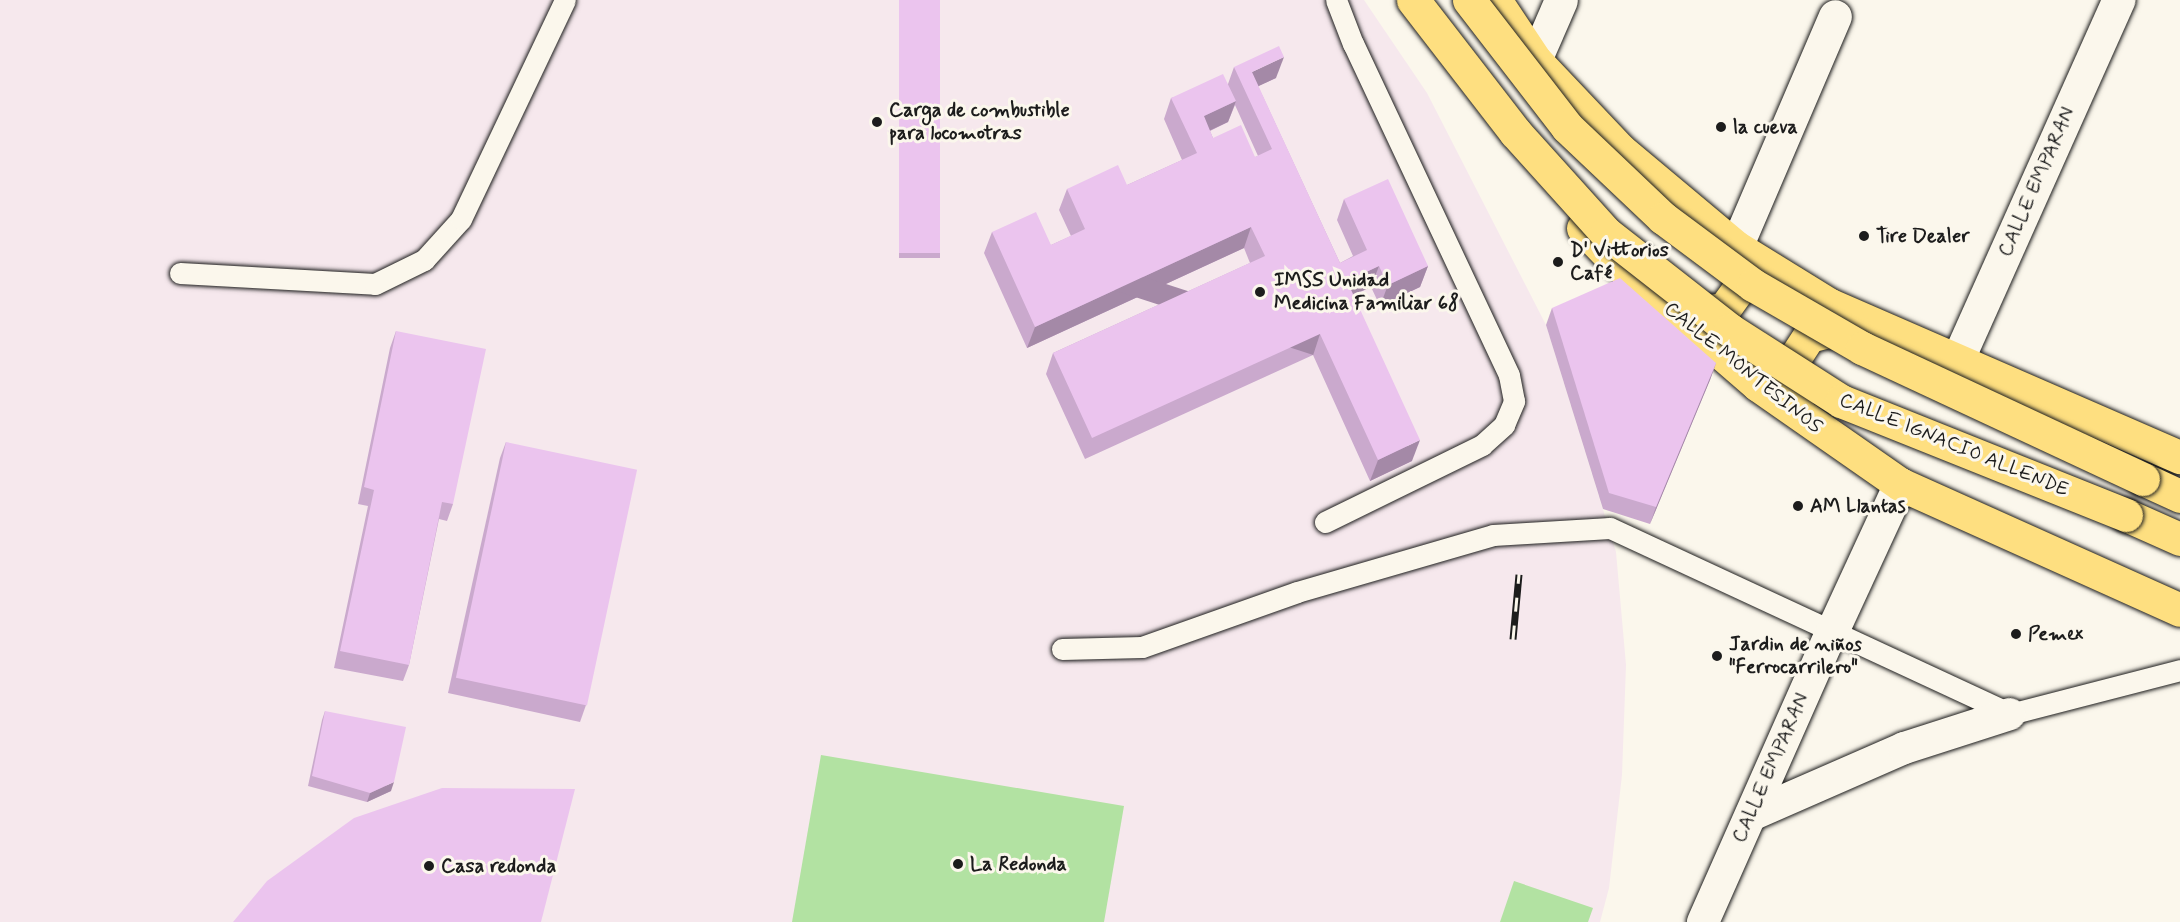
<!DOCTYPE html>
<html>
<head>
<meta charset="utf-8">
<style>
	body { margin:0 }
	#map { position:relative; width:2180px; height:922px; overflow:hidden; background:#fbf7ec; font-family:Mynerve,sans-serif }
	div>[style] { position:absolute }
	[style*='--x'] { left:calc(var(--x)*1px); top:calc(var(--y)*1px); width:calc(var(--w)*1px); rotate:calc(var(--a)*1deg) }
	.built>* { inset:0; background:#f6e8ed }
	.green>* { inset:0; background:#b2e2a2 }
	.roads { filter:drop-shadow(0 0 2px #1c1c1c) drop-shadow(0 0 2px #1c1c1c) }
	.service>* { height:21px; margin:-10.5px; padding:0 10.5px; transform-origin:10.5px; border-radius:10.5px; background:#fbf7ec }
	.pedestrian>* { height:32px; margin:-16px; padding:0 16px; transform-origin:16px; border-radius:16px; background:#fbf7ec }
	.minor>* { height:33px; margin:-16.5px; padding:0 16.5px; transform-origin:16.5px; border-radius:16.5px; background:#fbf7ec }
	.primary>* { height:33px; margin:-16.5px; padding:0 16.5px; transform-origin:16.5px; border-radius:16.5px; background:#fedf80 }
	.rail>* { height:7px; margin-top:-3.5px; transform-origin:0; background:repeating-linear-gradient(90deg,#fbf7ec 0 14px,#1c1c1c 0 28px); box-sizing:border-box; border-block:2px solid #1c1c1c }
	.bridges { filter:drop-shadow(0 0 2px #1c1c1c) drop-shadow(0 0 2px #1c1c1c) }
	.primary-bridge>* { height:33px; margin:-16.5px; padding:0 16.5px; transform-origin:16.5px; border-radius:16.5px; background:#fedf80 }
	.wall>* { inset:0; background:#caa9cd; transform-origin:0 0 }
	.shaded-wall>* { inset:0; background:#a489a7; transform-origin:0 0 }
	.building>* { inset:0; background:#ebc4ee; transform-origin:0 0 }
	.dots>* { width:16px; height:16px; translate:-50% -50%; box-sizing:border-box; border:3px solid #fbf7ec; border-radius:50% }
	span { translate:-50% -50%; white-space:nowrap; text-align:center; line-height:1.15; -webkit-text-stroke:6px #fbf7ec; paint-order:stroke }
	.poi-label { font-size:20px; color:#1c1c1c; font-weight:700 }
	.left { translate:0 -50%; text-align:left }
	.street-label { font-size:20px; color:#1c1c1c }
</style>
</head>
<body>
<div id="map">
	<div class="built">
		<div style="clip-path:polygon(0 0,1364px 0,1427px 93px,1546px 325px,1616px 552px,1626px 665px,1622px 775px,1609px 888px,1600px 922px,0 922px)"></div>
	</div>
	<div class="green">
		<div style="clip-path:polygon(821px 755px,1124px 806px,1104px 922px,792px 922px)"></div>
		<div style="clip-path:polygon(1514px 881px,1593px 908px,1588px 922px,1500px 922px)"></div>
	</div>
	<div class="roads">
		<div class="service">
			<div style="--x:180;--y:273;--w:195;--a:3.2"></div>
			<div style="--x:375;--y:284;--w:55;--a:-26.1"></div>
			<div style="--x:424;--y:260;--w:55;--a:-47.9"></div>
			<div style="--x:461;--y:219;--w:242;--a:-64.6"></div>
			<div style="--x:1325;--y:522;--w:175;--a:-26.1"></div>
			<div style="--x:1482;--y:445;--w:30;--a:-42"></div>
			<div style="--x:1504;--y:425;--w:26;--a:-67"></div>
			<div style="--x:1514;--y:401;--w:26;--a:-101"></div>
			<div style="--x:1509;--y:375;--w:366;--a:-115.2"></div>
			<div style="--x:1353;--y:44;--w:47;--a:-111.1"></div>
			<div style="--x:1062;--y:649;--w:80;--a:-1.4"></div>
			<div style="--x:1142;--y:647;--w:164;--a:-19.5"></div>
			<div style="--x:1297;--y:592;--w:204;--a:-16.2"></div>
			<div style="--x:1493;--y:535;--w:117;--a:-3.4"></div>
			<div style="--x:1610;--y:528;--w:441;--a:24.9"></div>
			<div style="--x:2010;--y:714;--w:176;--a:-14.5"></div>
		</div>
		<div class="pedestrian">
			<div style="--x:1751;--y:815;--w:167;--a:-23.6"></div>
			<div style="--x:1904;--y:748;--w:111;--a:-17.8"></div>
			<div style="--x:1703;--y:922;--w:318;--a:-66.1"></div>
		</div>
		<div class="minor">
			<div style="--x:1535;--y:60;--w:65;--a:-66.6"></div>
			<div style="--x:1736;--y:247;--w:251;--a:-66.8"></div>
			<div style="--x:1956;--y:363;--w:398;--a:-65.9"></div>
			<div style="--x:1832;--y:631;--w:162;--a:-65.2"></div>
		</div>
		<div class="primary">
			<div style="--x:1495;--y:0;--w:72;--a:56.3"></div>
			<div style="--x:1535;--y:60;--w:124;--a:46.6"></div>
			<div style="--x:1620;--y:150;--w:151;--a:39.9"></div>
			<div style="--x:1736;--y:247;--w:110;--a:31.7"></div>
			<div style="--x:1830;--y:305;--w:382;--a:23.5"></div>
			<div style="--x:1583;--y:228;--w:47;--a:45.9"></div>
			<div style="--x:1616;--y:262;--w:188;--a:40.9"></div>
			<div style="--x:1758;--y:385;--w:173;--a:34.9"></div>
			<div style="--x:1900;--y:484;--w:307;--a:24.2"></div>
			<div style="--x:1684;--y:314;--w:40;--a:-7.1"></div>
			<div style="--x:1724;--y:309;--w:31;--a:-54"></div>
			<div style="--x:1742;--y:284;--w:34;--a:-100"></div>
			<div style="--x:1800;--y:393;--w:28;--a:-116"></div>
			<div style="--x:1788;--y:368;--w:38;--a:-57"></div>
			<div style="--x:1809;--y:336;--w:44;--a:-14.3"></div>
			<div style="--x:2143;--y:479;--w:41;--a:24.7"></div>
			<div style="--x:2126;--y:515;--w:59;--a:24"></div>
		</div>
	</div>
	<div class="rail">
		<div style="--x:1513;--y:639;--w:65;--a:-84.7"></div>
	</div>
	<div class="bridges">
		<div class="primary-bridge">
			<div style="--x:1413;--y:0;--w:167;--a:52.3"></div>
			<div style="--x:1515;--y:132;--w:136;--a:48"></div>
			<div style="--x:1606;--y:233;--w:157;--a:38"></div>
			<div style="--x:1730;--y:330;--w:132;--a:32.6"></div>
			<div style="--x:1841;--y:401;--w:307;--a:21.8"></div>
			<div style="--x:1469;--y:0;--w:160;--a:52.3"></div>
			<div style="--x:1567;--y:127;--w:132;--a:43.5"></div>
			<div style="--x:1663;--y:218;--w:112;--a:36.7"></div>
			<div style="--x:1753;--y:285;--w:126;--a:30"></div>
			<div style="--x:1862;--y:348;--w:310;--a:25"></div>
		</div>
	</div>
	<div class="wall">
		<div style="left:899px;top:0;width:41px;height:258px"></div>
		<div style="clip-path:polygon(evenodd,1234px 67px,1276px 78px,1258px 86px,1340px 263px,1353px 256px,1337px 220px,1344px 199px,1428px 266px,1420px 287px,1380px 306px,1371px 287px,1354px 295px,1412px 461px,1370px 481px,1313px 355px,1085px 459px,1046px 374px,1053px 353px,1250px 263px,1244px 248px,1027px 348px,984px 253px,992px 232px,1051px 245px,1071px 236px,1059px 210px,1067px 189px,1127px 185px,1182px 160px,1164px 119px,1171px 98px,1228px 84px,1234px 67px,1235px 105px,1258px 156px,1255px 157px,1213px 138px,1210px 131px,1228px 122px,1235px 105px)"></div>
		<div style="clip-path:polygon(1552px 308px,1716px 363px,1710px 380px,1650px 524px,1603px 509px,1546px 325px)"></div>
		<div style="clip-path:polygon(396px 331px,453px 504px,447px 521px,439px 519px,409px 665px,403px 681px,334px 668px,368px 506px,358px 504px,390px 348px)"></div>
		<div style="clip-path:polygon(506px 442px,586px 705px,580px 722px,448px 693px,500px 458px)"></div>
		<div style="clip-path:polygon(325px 711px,391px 791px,367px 802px,308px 786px,322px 720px)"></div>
	</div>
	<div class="shaded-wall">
		<div style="clip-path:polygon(1284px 57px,1276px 78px,1246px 92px,1252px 72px)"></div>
		<div style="clip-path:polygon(1236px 101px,1228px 122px,1196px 137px,1204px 116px)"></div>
		<div style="clip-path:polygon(1251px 227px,1244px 248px,1027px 348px,1035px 327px)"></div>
		<div style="clip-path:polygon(1379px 266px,1371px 287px,1339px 301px,1347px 281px)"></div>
		<div style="clip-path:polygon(1428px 266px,1420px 287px,1380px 306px,1388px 285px)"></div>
		<div style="left:1320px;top:334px;width:22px;height:251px;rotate:108deg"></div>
		<div style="clip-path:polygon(1716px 363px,1710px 380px,1650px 524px,1656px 507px)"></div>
		<div style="clip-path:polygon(1420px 440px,1412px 461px,1370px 481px,1378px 460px)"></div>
		<div style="clip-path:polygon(394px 782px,391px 791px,367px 802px,370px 793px)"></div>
	</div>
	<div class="building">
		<div style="left:899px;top:0;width:41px;height:253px"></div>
		<div style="clip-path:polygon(1279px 46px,1284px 57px,1252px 72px,1340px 263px,1367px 250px,1344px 199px,1388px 179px,1428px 266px,1388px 285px,1379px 266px,1347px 281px,1420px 440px,1378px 460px,1320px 334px,1092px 438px,1053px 353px,1265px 256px,1251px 227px,1035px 327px,992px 232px,1036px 212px,1051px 245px,1085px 229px,1067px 189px,1118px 165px,1127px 185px,1197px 153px,1171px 98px,1223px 74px,1236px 101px,1204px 116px,1213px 138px,1241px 125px,1255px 157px,1272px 149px,1234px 67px)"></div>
		<div style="clip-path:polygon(1620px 278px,1716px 363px,1656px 507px,1609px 493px,1552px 308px)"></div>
		<div style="clip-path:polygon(396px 331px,486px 349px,453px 504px,442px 502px,409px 665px,340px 651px,374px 490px,364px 487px)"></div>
		<div style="left:506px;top:442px;width:134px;height:241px;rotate:12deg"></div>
		<div style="clip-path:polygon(325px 711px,406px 727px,394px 782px,370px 793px,312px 776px)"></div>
		<div style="clip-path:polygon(442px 788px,575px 789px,541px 922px,233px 922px,267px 881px,354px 818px)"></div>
	</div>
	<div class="dots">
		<div style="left:877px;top:122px;background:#1c1c1c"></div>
		<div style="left:1721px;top:127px;background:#1c1c1c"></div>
		<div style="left:1864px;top:236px;background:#1c1c1c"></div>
		<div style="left:1558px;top:262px;background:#1c1c1c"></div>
		<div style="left:1260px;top:292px;background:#1c1c1c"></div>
		<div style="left:1798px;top:506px;background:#1c1c1c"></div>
		<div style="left:2016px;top:634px;background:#1c1c1c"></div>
		<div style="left:1717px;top:656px;background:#1c1c1c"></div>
		<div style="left:958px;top:864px;background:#1c1c1c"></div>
		<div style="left:429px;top:866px;background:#1c1c1c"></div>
	</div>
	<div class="poi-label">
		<span class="left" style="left:889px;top:122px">Carga de combustible<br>para locomotras</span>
		<span class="left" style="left:1733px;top:127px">la cueva</span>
		<span class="left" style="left:1876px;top:236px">Tire Dealer</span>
		<span class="left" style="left:1570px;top:262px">D' Vittorios<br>Café</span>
		<span class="left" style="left:1274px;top:292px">IMSS Unidad<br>Medicina Familiar 68</span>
		<span class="left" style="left:1810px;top:506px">AM Llantas</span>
		<span class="left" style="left:2028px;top:634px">Pemex</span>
		<span class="left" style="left:1729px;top:656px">Jardin de niños<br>"Ferrocarrilero"</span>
		<span class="left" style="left:970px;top:864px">La Redonda</span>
		<span class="left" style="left:441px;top:866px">Casa redonda</span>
	</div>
	<div class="street-label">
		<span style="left:2037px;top:182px;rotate:-66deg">CALLE EMPARAN</span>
		<span style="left:1743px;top:368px;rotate:39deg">CALLE MONTESINOS</span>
		<span style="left:1954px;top:445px;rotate:22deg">CALLE IGNACIO ALLENDE</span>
		<span style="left:1771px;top:768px;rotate:-66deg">CALLE EMPARAN</span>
	</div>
</div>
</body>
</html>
